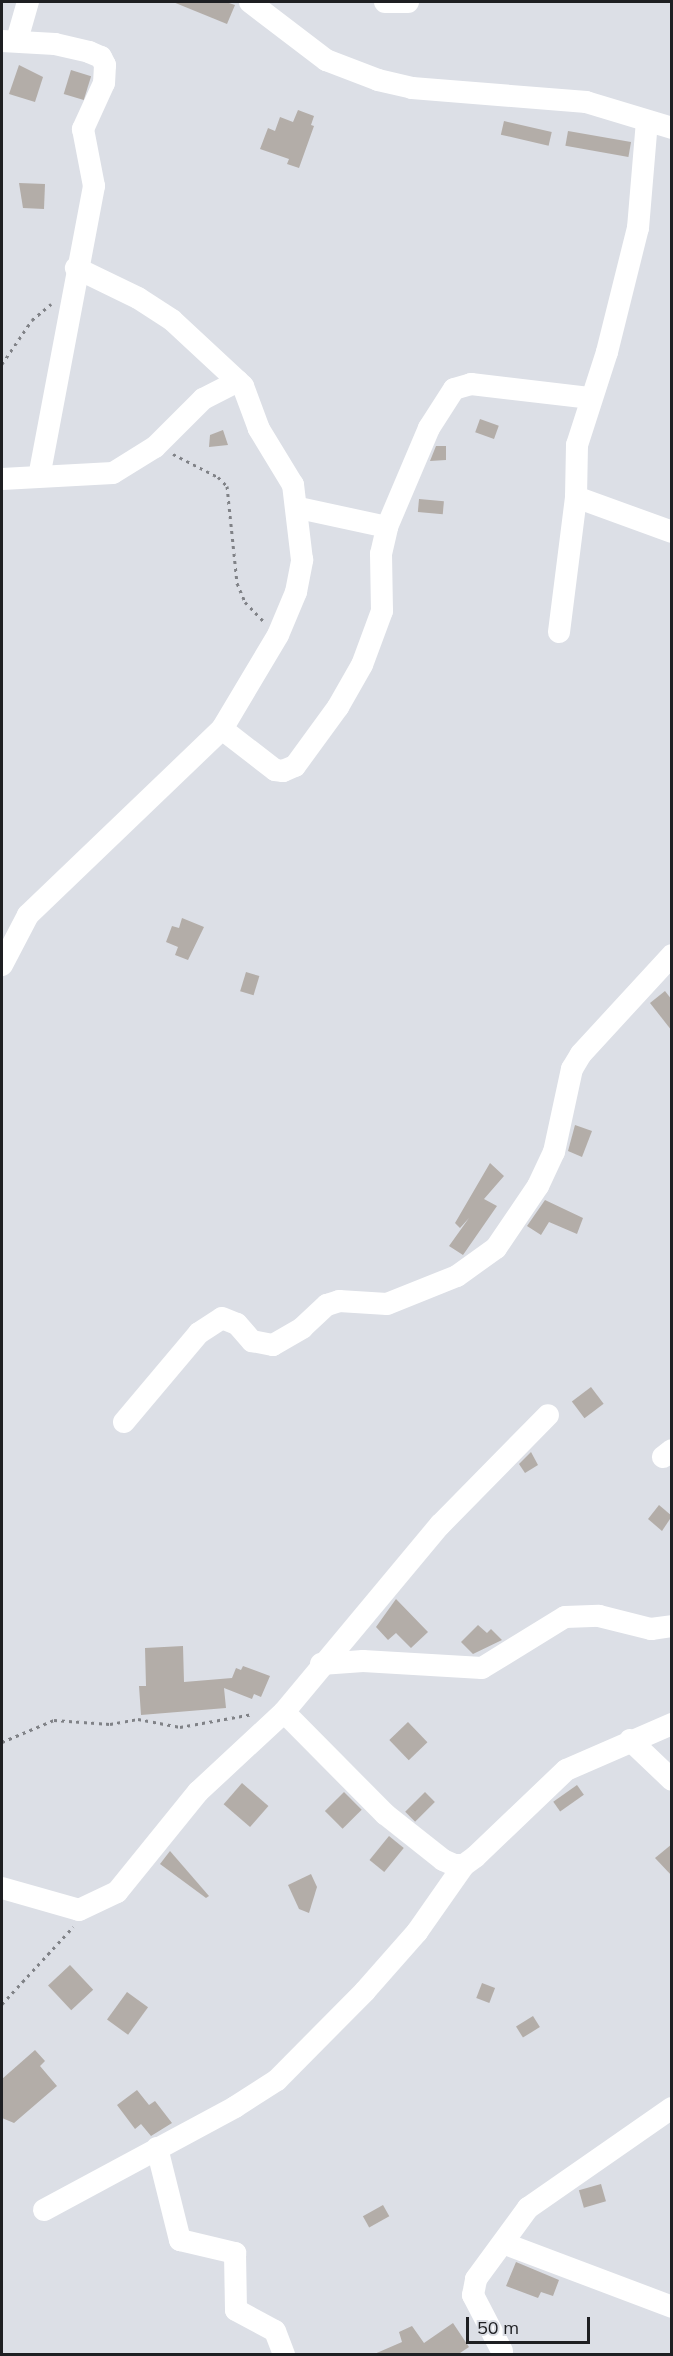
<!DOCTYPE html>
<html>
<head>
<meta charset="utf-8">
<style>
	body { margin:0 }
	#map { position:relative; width:673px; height:2356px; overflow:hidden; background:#dcdfe6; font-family:Mulish,sans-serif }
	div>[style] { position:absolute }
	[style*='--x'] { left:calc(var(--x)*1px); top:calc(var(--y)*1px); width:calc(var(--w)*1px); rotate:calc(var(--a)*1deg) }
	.building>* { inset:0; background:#b3ada8; transform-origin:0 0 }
	.path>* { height:3px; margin-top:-1.5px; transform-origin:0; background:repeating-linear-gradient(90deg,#808287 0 3px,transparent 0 7.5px) }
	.minor>* { height:22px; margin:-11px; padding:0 11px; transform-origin:11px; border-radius:11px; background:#fff }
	span { translate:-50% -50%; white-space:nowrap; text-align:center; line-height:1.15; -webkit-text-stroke:4.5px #dcdfe6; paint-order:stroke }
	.frame { position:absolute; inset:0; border:3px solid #1e1f22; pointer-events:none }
	.scale { position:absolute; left:466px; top:2317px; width:124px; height:27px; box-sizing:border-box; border:3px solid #1e1f22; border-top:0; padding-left:8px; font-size:18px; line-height:21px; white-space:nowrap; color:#1e1f22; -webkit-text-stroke:4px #dcdfe6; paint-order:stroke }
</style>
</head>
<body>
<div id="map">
	<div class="building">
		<div style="clip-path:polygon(173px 2px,226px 2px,235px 5px,227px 24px)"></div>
		<div style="clip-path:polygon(19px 65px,43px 77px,35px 102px,9px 94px)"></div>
		<div style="left:71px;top:70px;width:21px;height:25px;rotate:17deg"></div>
		<div style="clip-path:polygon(298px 110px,314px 116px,311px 125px,314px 126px,299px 168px,287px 164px,289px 159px,260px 149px,268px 128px,275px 131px,280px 117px,293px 122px)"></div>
		<div style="left:504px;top:121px;width:49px;height:14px;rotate:13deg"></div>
		<div style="left:568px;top:131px;width:64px;height:15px;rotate:10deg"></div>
		<div style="clip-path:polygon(19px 183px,45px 184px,44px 209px,23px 208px)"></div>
		<div style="left:480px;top:419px;width:20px;height:14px;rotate:20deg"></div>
		<div style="clip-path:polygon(223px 430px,228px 445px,209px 447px,210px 435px)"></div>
		<div style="clip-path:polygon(436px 446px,446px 446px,446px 460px,430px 461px)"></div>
		<div style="left:419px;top:499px;width:25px;height:13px;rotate:5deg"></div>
		<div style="clip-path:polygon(182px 918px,204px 927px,188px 960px,175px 955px,178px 947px,166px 942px,172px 926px,179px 928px)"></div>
		<div style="left:246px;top:972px;width:14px;height:20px;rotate:17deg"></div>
		<div style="clip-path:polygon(665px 991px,672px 1000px,672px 1031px,650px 1003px)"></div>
		<div style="clip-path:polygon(575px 1125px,592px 1131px,582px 1157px,568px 1151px)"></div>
		<div style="clip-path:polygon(490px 1163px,504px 1176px,484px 1199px,497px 1206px,463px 1255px,449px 1246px,469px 1218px,460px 1228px,455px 1223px)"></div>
		<div style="clip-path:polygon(545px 1200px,583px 1218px,577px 1234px,549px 1222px,541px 1235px,527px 1226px)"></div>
		<div style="left:591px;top:1387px;width:21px;height:24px;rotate:53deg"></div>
		<div style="clip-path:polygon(531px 1452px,538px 1465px,525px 1473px,519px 1464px)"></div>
		<div style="clip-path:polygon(659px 1505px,672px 1516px,662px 1531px,648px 1519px)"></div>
		<div style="clip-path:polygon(396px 1599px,428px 1632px,411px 1648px,396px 1633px,388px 1640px,376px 1627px)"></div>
		<div style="clip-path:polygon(478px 1625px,487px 1633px,491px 1629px,502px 1640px,473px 1654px,461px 1642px)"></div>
		<div style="clip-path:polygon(183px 1646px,184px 1682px,232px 1678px,236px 1668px,241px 1670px,243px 1666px,270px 1676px,261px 1697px,254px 1694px,252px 1699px,224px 1688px,226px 1708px,141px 1715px,139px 1686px,146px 1686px,145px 1648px)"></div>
		<div style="left:408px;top:1722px;width:28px;height:26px;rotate:46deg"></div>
		<div style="left:242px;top:1783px;width:35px;height:28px;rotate:41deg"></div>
		<div style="left:577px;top:1785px;width:12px;height:29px;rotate:55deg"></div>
		<div style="left:344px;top:1792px;width:25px;height:27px;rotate:45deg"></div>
		<div style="left:425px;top:1792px;width:14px;height:28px;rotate:45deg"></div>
		<div style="left:389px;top:1836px;width:19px;height:31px;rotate:39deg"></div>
		<div style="clip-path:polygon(672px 1844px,672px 1876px,655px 1858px)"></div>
		<div style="clip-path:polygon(170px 1851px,209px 1896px,206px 1898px,160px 1864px)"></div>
		<div style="clip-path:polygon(311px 1874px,317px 1887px,309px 1913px,299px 1909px,288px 1885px)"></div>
		<div style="left:70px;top:1965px;width:34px;height:30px;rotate:47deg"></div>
		<div style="left:482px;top:1983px;width:14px;height:16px;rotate:21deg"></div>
		<div style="left:127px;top:1992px;width:26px;height:34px;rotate:36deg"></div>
		<div style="left:533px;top:2016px;width:13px;height:20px;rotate:58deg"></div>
		<div style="clip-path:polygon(35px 2050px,45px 2061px,40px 2066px,57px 2086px,14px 2123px,2px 2118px,2px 2079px)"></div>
		<div style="clip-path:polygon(137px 2090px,149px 2105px,155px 2101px,172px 2123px,151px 2136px,141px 2124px,135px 2129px,117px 2105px)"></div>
		<div style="left:601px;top:2184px;width:18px;height:23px;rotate:74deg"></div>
		<div style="left:383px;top:2205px;width:13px;height:23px;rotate:61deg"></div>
		<div style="clip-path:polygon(516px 2262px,559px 2280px,553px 2296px,541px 2292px,538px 2298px,506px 2286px)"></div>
		<div style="clip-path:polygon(453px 2323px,469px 2347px,457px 2355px,372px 2355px,402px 2342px,399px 2332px,412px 2326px,424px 2343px)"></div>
	</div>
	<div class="path">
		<div style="--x:2;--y:364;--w:53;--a:-55.7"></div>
		<div style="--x:32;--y:320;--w:25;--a:-40"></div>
		<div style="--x:173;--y:454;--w:51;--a:27.1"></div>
		<div style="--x:218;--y:477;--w:13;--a:45"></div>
		<div style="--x:227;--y:486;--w:98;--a:84.1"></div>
		<div style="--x:237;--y:583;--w:21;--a:67"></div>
		<div style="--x:245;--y:602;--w:28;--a:46"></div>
		<div style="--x:2;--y:1742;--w:56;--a:-22.9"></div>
		<div style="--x:54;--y:1720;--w:56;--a:4.1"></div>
		<div style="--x:110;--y:1724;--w:28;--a:-10"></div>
		<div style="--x:138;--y:1719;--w:43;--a:10.8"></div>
		<div style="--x:180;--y:1727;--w:74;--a:-10.1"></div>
		<div style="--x:2;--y:2004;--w:105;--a:-47.3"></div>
	</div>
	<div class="minor">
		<div style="--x:250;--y:2;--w:96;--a:37.3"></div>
		<div style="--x:326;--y:60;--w:56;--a:21"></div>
		<div style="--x:378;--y:80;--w:35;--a:13"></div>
		<div style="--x:412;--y:88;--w:175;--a:4.6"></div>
		<div style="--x:586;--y:102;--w:90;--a:16.8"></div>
		<div style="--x:385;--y:2;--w:23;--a:0"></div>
		<div style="--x:17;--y:40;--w:40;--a:-74"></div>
		<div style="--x:2;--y:41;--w:53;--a:3.2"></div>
		<div style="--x:55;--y:44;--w:35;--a:13"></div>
		<div style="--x:89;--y:52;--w:13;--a:23"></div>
		<div style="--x:101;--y:57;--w:9;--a:63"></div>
		<div style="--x:105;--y:65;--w:18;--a:93"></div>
		<div style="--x:104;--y:83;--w:51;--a:114.5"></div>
		<div style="--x:83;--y:129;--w:58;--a:79.1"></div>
		<div style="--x:94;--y:186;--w:295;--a:100.7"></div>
		<div style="--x:2;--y:479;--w:111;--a:-3.1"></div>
		<div style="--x:113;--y:473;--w:49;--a:-31.8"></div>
		<div style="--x:155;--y:447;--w:68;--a:-45"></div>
		<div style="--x:203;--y:399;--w:39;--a:-27"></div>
		<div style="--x:576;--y:497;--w:102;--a:20"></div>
		<div style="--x:299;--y:508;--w:90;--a:12.2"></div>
		<div style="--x:559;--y:632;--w:136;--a:-82.8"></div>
		<div style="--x:576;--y:497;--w:52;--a:-88.9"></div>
		<div style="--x:577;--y:445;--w:98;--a:-72.1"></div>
		<div style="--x:607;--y:352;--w:128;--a:-76"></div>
		<div style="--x:638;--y:228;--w:107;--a:-85.2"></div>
		<div style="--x:222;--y:729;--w:67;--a:37.7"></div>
		<div style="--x:275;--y:770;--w:8;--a:7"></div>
		<div style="--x:283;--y:771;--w:13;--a:-23"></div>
		<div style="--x:295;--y:766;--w:73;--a:-53.9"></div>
		<div style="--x:338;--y:707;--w:48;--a:-60.3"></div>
		<div style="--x:362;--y:665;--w:58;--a:-69.7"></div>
		<div style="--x:382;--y:611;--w:57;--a:-91"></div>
		<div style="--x:381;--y:554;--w:28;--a:-77"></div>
		<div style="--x:387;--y:527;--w:108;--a:-67"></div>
		<div style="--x:429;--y:428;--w:46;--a:-57.3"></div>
		<div style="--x:454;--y:389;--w:18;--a:-16"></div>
		<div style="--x:471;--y:384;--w:121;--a:6.7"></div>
		<div style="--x:2;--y:965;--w:56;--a:-62.5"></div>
		<div style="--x:28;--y:915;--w:269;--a:-43.8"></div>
		<div style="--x:222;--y:729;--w:109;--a:-59.2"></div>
		<div style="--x:278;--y:635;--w:47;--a:-67.3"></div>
		<div style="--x:296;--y:592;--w:33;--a:-79"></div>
		<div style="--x:302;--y:560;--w:76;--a:-96.8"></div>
		<div style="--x:293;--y:485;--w:66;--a:-121.3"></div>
		<div style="--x:259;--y:429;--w:46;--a:-110.4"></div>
		<div style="--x:243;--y:386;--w:97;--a:-137.1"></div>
		<div style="--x:172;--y:320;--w:40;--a:-147.1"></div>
		<div style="--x:138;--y:298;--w:69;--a:-154.2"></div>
		<div style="--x:124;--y:1422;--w:116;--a:-49.9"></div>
		<div style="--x:199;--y:1333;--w:27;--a:-33"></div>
		<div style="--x:222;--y:1318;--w:16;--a:22"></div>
		<div style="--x:237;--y:1324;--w:23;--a:49"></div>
		<div style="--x:252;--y:1341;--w:21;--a:11"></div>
		<div style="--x:273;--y:1345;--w:34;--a:-30"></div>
		<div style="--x:302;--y:1328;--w:34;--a:-43"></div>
		<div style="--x:327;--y:1305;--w:13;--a:-18"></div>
		<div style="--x:339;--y:1301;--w:48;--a:3.6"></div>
		<div style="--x:387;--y:1304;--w:75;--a:-21.8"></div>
		<div style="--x:457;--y:1276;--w:48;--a:-35.7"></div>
		<div style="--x:496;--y:1248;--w:75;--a:-55.9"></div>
		<div style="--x:538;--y:1186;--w:38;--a:-65"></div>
		<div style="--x:554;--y:1152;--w:85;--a:-77.8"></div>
		<div style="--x:572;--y:1069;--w:17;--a:-59"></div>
		<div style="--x:581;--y:1054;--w:134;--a:-47.4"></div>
		<div style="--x:663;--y:1457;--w:11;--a:-38"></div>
		<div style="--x:321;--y:1664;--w:42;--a:-4.1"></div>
		<div style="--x:363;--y:1661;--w:119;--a:3.4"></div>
		<div style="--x:482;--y:1668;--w:97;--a:-31.6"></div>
		<div style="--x:565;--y:1617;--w:34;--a:-2"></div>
		<div style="--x:599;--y:1616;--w:54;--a:14"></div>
		<div style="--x:651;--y:1629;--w:21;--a:-8"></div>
		<div style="--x:284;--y:1712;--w:144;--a:45.3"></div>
		<div style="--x:385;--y:1814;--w:74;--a:38.4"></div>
		<div style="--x:443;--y:1860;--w:12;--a:24"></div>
		<div style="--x:454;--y:1865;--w:10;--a:0"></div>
		<div style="--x:464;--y:1865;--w:14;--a:-36"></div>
		<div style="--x:475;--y:1857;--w:126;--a:-43.7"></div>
		<div style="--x:566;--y:1770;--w:116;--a:-23.5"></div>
		<div style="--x:630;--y:1740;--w:58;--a:43.6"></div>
		<div style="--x:2;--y:1888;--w:80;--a:15.9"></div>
		<div style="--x:79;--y:1910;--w:42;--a:-25.3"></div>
		<div style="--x:117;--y:1892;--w:129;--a:-51"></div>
		<div style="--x:198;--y:1792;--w:117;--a:-42.9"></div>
		<div style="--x:284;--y:1712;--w:244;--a:-50.2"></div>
		<div style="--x:440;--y:1525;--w:154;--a:-45.5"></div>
		<div style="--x:157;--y:2148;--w:95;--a:76"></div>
		<div style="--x:180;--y:2240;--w:57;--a:13.3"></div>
		<div style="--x:235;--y:2253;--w:57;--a:89"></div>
		<div style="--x:236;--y:2310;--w:44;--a:28.3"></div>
		<div style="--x:275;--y:2331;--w:25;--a:69"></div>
		<div style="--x:44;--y:2210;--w:217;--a:-28.3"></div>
		<div style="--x:235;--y:2107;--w:50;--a:-32.7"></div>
		<div style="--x:277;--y:2080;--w:125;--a:-45.3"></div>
		<div style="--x:365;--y:1991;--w:79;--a:-48.6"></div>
		<div style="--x:417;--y:1932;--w:82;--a:-55"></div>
		<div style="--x:503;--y:2243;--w:181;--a:20.7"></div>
		<div style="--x:502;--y:2351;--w:63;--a:-117.4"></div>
		<div style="--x:473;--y:2295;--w:16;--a:-79"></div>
		<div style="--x:476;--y:2279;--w:88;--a:-53.8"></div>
		<div style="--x:528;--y:2208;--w:175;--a:-34.8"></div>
	</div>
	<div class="frame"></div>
	<div class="scale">50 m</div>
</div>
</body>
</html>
